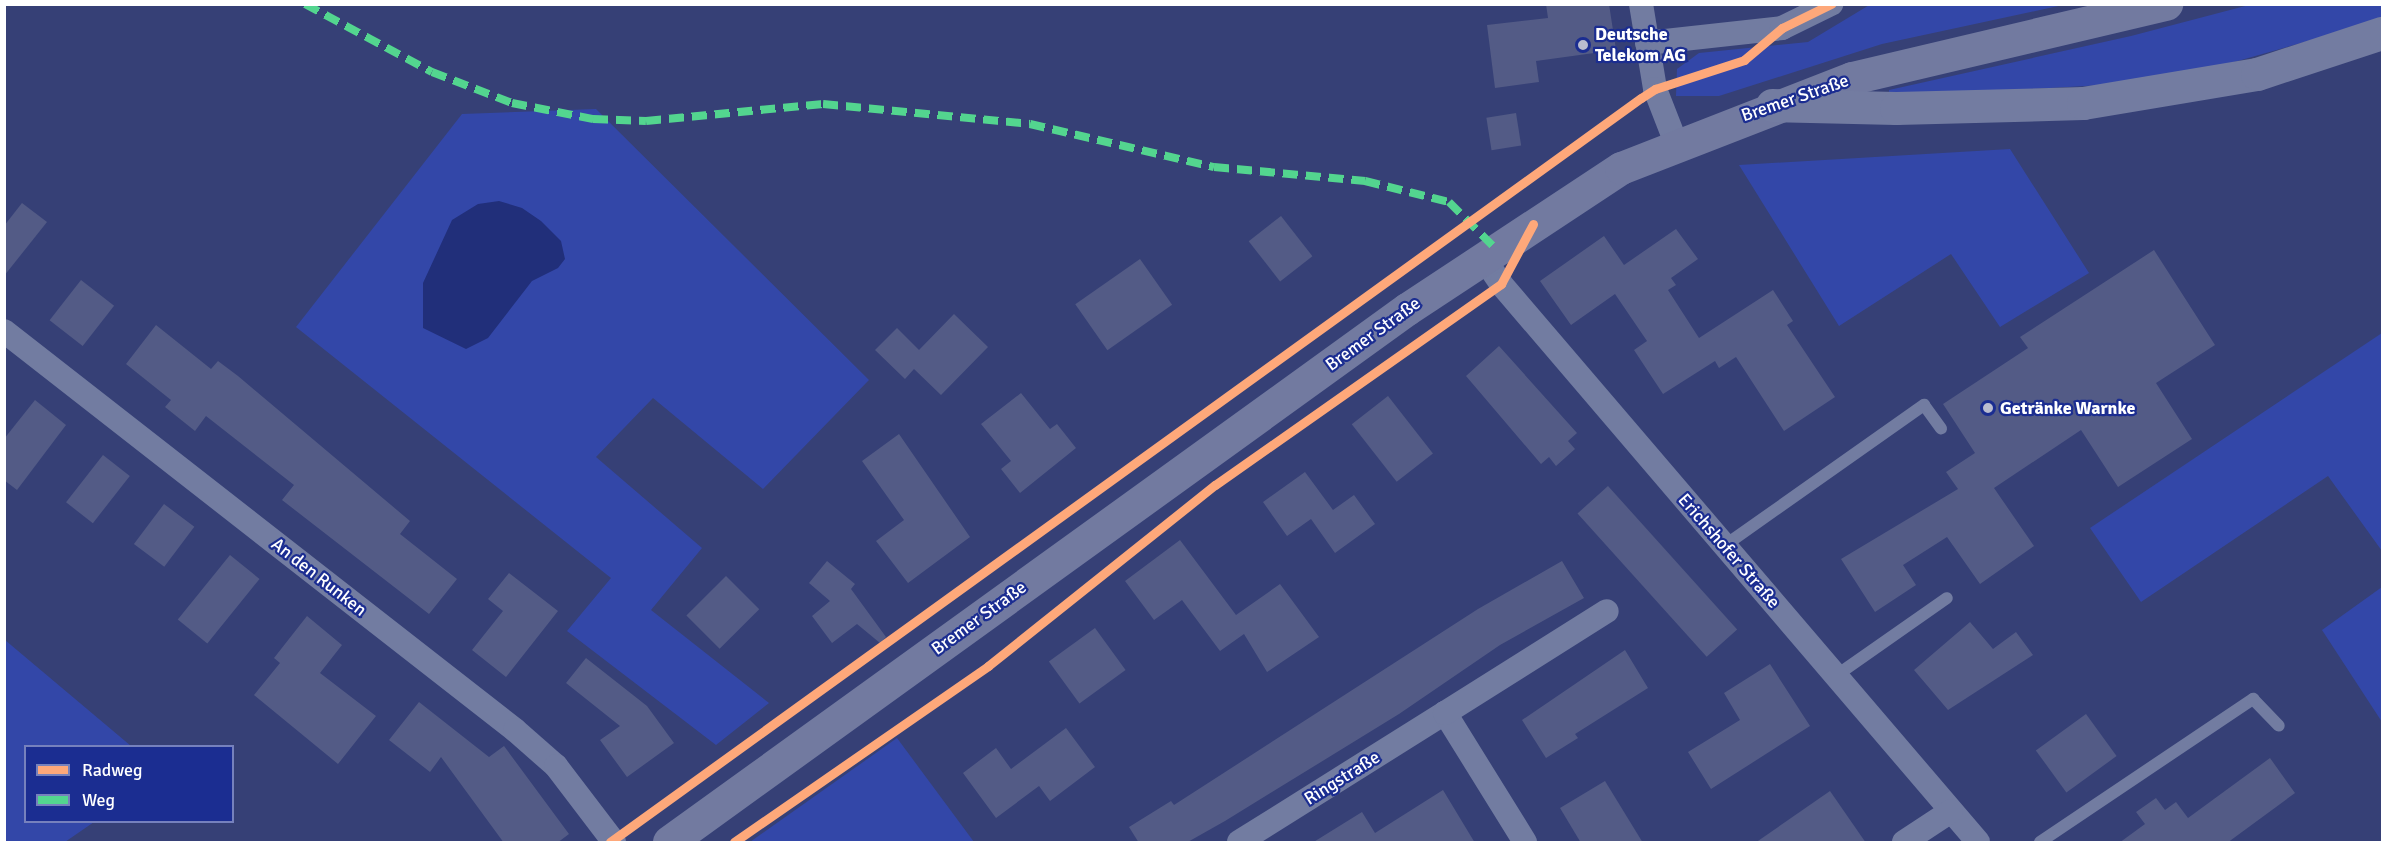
<!DOCTYPE html>
<html>
<head>
<meta charset="utf-8">
<style>
	body { margin:0 }
	#map { position:relative; width:2387px; height:847px; overflow:hidden; background:#364076; font-family:Signika,sans-serif }
	div>[style] { position:absolute }
	[style*='--x'] { left:calc(var(--x)*1px); top:calc(var(--y)*1px); width:calc(var(--w)*1px); rotate:calc(var(--a)*1deg) }
	.green>* { inset:0; background:#3347a8 }
	.water>* { inset:0; background:#212f7a }
	.building>* { inset:0; background:#535b86; transform-origin:0 0 }
	.lane>* { height:12px; margin:-6px; padding:0 6px; transform-origin:6px; border-radius:6px; background:#727ca1 }
	.street>* { height:24px; margin:-12px; padding:0 12px; transform-origin:12px; border-radius:12px; background:#727ca1 }
	.primary>* { height:33px; margin:-16.5px; padding:0 16.5px; transform-origin:16.5px; border-radius:16.5px; background:#727aa0 }
	.highway>* { height:33px; margin:-16.5px; padding:0 16.5px; transform-origin:16.5px; border-radius:16.5px; background:#737ca1 }
	.quiet>* { height:8px; margin-top:-4px; transform-origin:0; background:repeating-linear-gradient(90deg,#53d58f 0 15px,transparent 0 23px) }
	.cycleway>* { height:9px; margin:-4.5px; padding:0 4.5px; transform-origin:4.5px; border-radius:4.5px; background:#fea87a }
	.dots>* { width:16px; height:16px; translate:-50% -50%; box-sizing:border-box; border:3px solid #1b2d91; border-radius:50% }
	span { translate:-50% -50%; white-space:nowrap; text-align:center; line-height:1.15; -webkit-text-stroke:4.5px #1b2d91; paint-order:stroke }
	.poi-label { font-size:18px; color:#fff; font-weight:700 }
	.left { translate:0 -50%; text-align:left }
	.street-label { font-size:18px; color:#fff }
	.frame { position:absolute; inset:0; border:6px solid #fff; pointer-events:none }
	.legend { position:absolute; left:24px; top:745px; width:210px; height:78px; box-sizing:border-box; background:#1b2d91; border:2px solid #7681bd; margin:0; padding:8px 10px; list-style:none; font-size:18px; color:#fff }
	.legend li { display:flex; align-items:center; gap:12px; height:30px }
	.legend b { width:30px; border:2px solid #7681bd }
</style>
</head>
<body>
<div id="map">
	<div class="green">
		<div style="clip-path:polygon(1871px 4px,2063px 5px,1882px 44px,1719px 96px,1676px 96px,1677px 69px,1699px 53px,1808px 42px)"></div>
		<div style="clip-path:polygon(2249px 5px,2382px 5px,2382px 20px,2206px 70px,2103px 85px,1889px 97px,1889px 90px,2131px 36px)"></div>
		<div style="clip-path:polygon(596px 109px,869px 380px,763px 489px,653px 398px,596px 457px,702px 548px,651px 610px,769px 703px,716px 745px,567px 631px,611px 578px,296px 327px,462px 114px)"></div>
		<div style="clip-path:polygon(2010px 149px,2089px 273px,2000px 327px,1951px 254px,1839px 326px,1739px 165px)"></div>
		<div style="clip-path:polygon(2382px 333px,2382px 551px,2328px 476px,2141px 602px,2090px 528px)"></div>
		<div style="clip-path:polygon(2382px 587px,2382px 722px,2322px 630px)"></div>
		<div style="clip-path:polygon(5px 640px,131px 746px,26px 746px,26px 822px,94px 822px,65px 842px,5px 842px)"></div>
		<div style="clip-path:polygon(897px 738px,974px 842px,750px 842px)"></div>
	</div>
	<div class="water">
		<div style="clip-path:polygon(499px 201px,522px 208px,541px 221px,561px 241px,565px 259px,558px 268px,532px 281px,488px 338px,466px 349px,423px 328px,423px 283px,452px 220px,478px 204px)"></div>
	</div>
	<div class="building">
		<div style="clip-path:polygon(1546px 4px,1609px 4px,1616px 50px,1536px 61px,1539px 82px,1495px 88px,1487px 25px,1548px 18px)"></div>
		<div style="left:1516px;top:113px;width:33px;height:30px;rotate:81deg"></div>
		<div style="clip-path:polygon(22px 203px,47px 222px,4px 276px,4px 226px)"></div>
		<div style="left:1281px;top:216px;width:51px;height:41px;rotate:52deg"></div>
		<div style="clip-path:polygon(1676px 229px,1698px 259px,1671px 278px,1676px 285px,1668px 290px,1699px 338px,1773px 290px,1793px 321px,1787px 325px,1835px 397px,1784px 431px,1736px 357px,1719px 368px,1715px 361px,1663px 394px,1634px 350px,1647px 341px,1615px 294px,1571px 325px,1540px 281px,1604px 236px,1624px 265px)"></div>
		<div style="clip-path:polygon(2154px 250px,2215px 345px,2156px 383px,2192px 439px,2118px 487px,2081px 430px,1994px 488px,2034px 546px,1980px 584px,1947px 537px,1903px 565px,1916px 585px,1875px 612px,1841px 559px,1958px 489px,1946px 472px,1975px 453px,1943px 404px,2028px 348px,2020px 337px)"></div>
		<div style="left:1140px;top:259px;width:56px;height:79px;rotate:55deg"></div>
		<div style="left:81px;top:280px;width:42px;height:51px;rotate:38deg"></div>
		<div style="clip-path:polygon(954px 314px,988px 347px,941px 395px,914px 369px,905px 379px,875px 350px,897px 328px,919px 350px)"></div>
		<div style="clip-path:polygon(156px 325px,211px 369px,218px 361px,238px 376px,410px 521px,400px 534px,457px 579px,429px 614px,282px 500px,294px 485px,206px 416px,195px 431px,165px 407px,171px 400px,126px 364px)"></div>
		<div style="clip-path:polygon(1499px 346px,1577px 433px,1568px 441px,1575px 449px,1556px 466px,1549px 457px,1541px 464px,1466px 376px)"></div>
		<div style="clip-path:polygon(1021px 393px,1050px 429px,1057px 424px,1076px 448px,1020px 493px,1001px 469px,1011px 461px,981px 424px)"></div>
		<div style="left:1388px;top:396px;width:73px;height:46px;rotate:52deg"></div>
		<div style="clip-path:polygon(35px 400px,66px 425px,17px 490px,4px 480px,4px 439px)"></div>
		<div style="clip-path:polygon(899px 434px,970px 537px,908px 583px,876px 541px,904px 520px,862px 461px)"></div>
		<div style="left:103px;top:455px;width:34px;height:60px;rotate:38deg"></div>
		<div style="clip-path:polygon(1305px 472px,1333px 510px,1354px 495px,1375px 524px,1335px 553px,1311px 519px,1287px 536px,1263px 502px)"></div>
		<div style="left:1608px;top:486px;width:193px;height:41px;rotate:48deg"></div>
		<div style="left:164px;top:504px;width:38px;height:50px;rotate:37deg"></div>
		<div style="clip-path:polygon(1180px 540px,1236px 615px,1280px 584px,1319px 637px,1267px 672px,1244px 634px,1220px 651px,1182px 600px,1154px 620px,1125px 581px)"></div>
		<div style="left:230px;top:555px;width:38px;height:83px;rotate:39deg"></div>
		<div style="clip-path:polygon(827px 561px,855px 584px,851px 589px,886px 637px,880px 643px,857px 624px,832px 643px,812px 616px,830px 601px,809px 583px)"></div>
		<div style="clip-path:polygon(1562px 561px,1584px 598px,1500px 645px,1399px 714px,1225px 821px,1186px 843px,1139px 843px,1129px 827px,1171px 801px,1174px 805px,1478px 609px)"></div>
		<div style="clip-path:polygon(509px 573px,558px 611px,506px 677px,472px 650px,503px 611px,488px 599px)"></div>
		<div style="left:726px;top:576px;width:47px;height:56px;rotate:45deg"></div>
		<div style="clip-path:polygon(307px 616px,342px 645px,320px 673px,376px 716px,338px 764px,254px 695px,280px 663px,274px 658px)"></div>
		<div style="clip-path:polygon(1970px 622px,1993px 649px,2016px 632px,2033px 655px,1948px 710px,1914px 670px)"></div>
		<div style="left:1095px;top:628px;width:52px;height:57px;rotate:54deg"></div>
		<div style="clip-path:polygon(1625px 650px,1648px 688px,1575px 734px,1578px 738px,1546px 758px,1522px 720px)"></div>
		<div style="clip-path:polygon(586px 658px,647px 706px,674px 743px,627px 777px,600px 740px,620px 726px,566px 683px)"></div>
		<div style="clip-path:polygon(1770px 664px,1810px 726px,1711px 789px,1688px 752px,1740px 720px,1724px 693px)"></div>
		<div style="clip-path:polygon(419px 702px,489px 757px,504px 746px,569px 834px,557px 843px,504px 843px,441px 757px,430px 772px,389px 740px)"></div>
		<div style="left:2086px;top:714px;width:52px;height:62px;rotate:54deg"></div>
		<div style="clip-path:polygon(1066px 728px,1095px 767px,1050px 801px,1039px 786px,996px 818px,963px 773px,996px 748px,1011px 769px)"></div>
		<div style="clip-path:polygon(2270px 758px,2295px 793px,2227px 843px,2119px 843px,2145px 824px,2136px 812px,2156px 798px,2165px 810px,2176px 802px,2188px 818px)"></div>
		<div style="clip-path:polygon(1605px 781px,1643px 843px,1581px 843px,1560px 808px)"></div>
		<div style="clip-path:polygon(1443px 790px,1475px 843px,1312px 843px,1362px 812px,1375px 833px)"></div>
		<div style="clip-path:polygon(1830px 791px,1866px 843px,1755px 843px)"></div>
	</div>
	<div class="lane">
		<div style="--x:1724;--y:546;--w:245;--a:-35.2"></div>
		<div style="--x:1924;--y:405;--w:29;--a:54"></div>
		<div style="--x:1837;--y:675;--w:134;--a:-35"></div>
		<div style="--x:2040;--y:842;--w:257;--a:-33.9"></div>
		<div style="--x:2253;--y:699;--w:37;--a:46"></div>
	</div>
	<div class="street">
		<div style="--x:1641;--y:4;--w:86;--a:80.6"></div>
		<div style="--x:1655;--y:89;--w:58;--a:68.7"></div>
		<div style="--x:1647;--y:43;--w:136;--a:-6.3"></div>
		<div style="--x:1782;--y:28;--w:55;--a:-26.1"></div>
		<div style="--x:1483;--y:257;--w:32;--a:56"></div>
		<div style="--x:1501;--y:284;--w:734;--a:49.47"></div>
		<div style="--x:4;--y:331;--w:648;--a:37.98"></div>
		<div style="--x:515;--y:730;--w:55;--a:41.3"></div>
		<div style="--x:556;--y:766;--w:96;--a:52.7"></div>
		<div style="--x:1239;--y:842;--w:243;--a:-32.1"></div>
		<div style="--x:1525;--y:842;--w:152;--a:-121.8"></div>
		<div style="--x:1445;--y:713;--w:191;--a:-32.2"></div>
		<div style="--x:1904;--y:842;--w:56;--a:-33.4"></div>
	</div>
	<div class="primary">
		<div style="--x:669;--y:842;--w:910;--a:-35.84"></div>
		<div style="--x:1407;--y:309;--w:256;--a:-33.4"></div>
		<div style="--x:1621;--y:168;--w:248;--a:-21.3"></div>
		<div style="--x:1852;--y:78;--w:323;--a:-13.3"></div>
	</div>
	<div class="highway">
		<div style="--x:1772;--y:105;--w:124;--a:1.4"></div>
		<div style="--x:1896;--y:108;--w:187;--a:-1.5"></div>
		<div style="--x:2083;--y:103;--w:176;--a:-9.5"></div>
		<div style="--x:2257;--y:74;--w:132;--a:-18.2"></div>
	</div>
	<div class="quiet">
		<div style="--x:305;--y:4;--w:144;--a:28.2"></div>
		<div style="--x:432;--y:72;--w:86;--a:21.2"></div>
		<div style="--x:512;--y:103;--w:83;--a:11.2"></div>
		<div style="--x:593;--y:119;--w:53;--a:2.2"></div>
		<div style="--x:646;--y:121;--w:178;--a:-5.5"></div>
		<div style="--x:823;--y:104;--w:208;--a:5.5"></div>
		<div style="--x:1030;--y:124;--w:189;--a:13.2"></div>
		<div style="--x:1214;--y:167;--w:152;--a:5.3"></div>
		<div style="--x:1365;--y:181;--w:87;--a:14"></div>
		<div style="--x:1449;--y:202;--w:65;--a:45"></div>
	</div>
	<div class="cycleway">
		<div style="--x:610;--y:842;--w:1271;--a:-35.82"></div>
		<div style="--x:1641;--y:98;--w:17;--a:-33"></div>
		<div style="--x:1655;--y:89;--w:94;--a:-18"></div>
		<div style="--x:1744;--y:60;--w:50;--a:-40.1"></div>
		<div style="--x:1782;--y:28;--w:55;--a:-26.1"></div>
		<div style="--x:734;--y:842;--w:309;--a:-34.7"></div>
		<div style="--x:988;--y:666;--w:290;--a:-38.6"></div>
		<div style="--x:1215;--y:485;--w:350;--a:-35.1"></div>
		<div style="--x:1501;--y:284;--w:68;--a:-61.9"></div>
	</div>
	<div class="dots">
		<div style="left:1583px;top:45px;background:#b9bccf"></div>
		<div style="left:1988px;top:408px;background:#b9bccf"></div>
	</div>
	<div class="poi-label">
		<span class="left" style="left:1595px;top:45px">Deutsche<br>Telekom AG</span>
		<span class="left" style="left:2000px;top:408px">Getränke Warnke</span>
	</div>
	<div class="street-label">
		<span style="left:1795px;top:98px;rotate:-19deg">Bremer Straße</span>
		<span style="left:1373px;top:334px;rotate:-36deg">Bremer Straße</span>
		<span style="left:1729px;top:551px;rotate:49deg">Erichshofer Straße</span>
		<span style="left:319px;top:577px;rotate:38deg">An den Runken</span>
		<span style="left:979px;top:618px;rotate:-36deg">Bremer Straße</span>
		<span style="left:1342px;top:778px;rotate:-32deg">Ringstraße</span>
	</div>
	<div class="frame"></div>
	<ul class="legend">
	<li><b style="height:8px;background:#fea87a"></b>Radweg</li>
	<li><b style="height:8px;background:#53d58f"></b>Weg</li>
	</ul>
</div>
</body>
</html>
